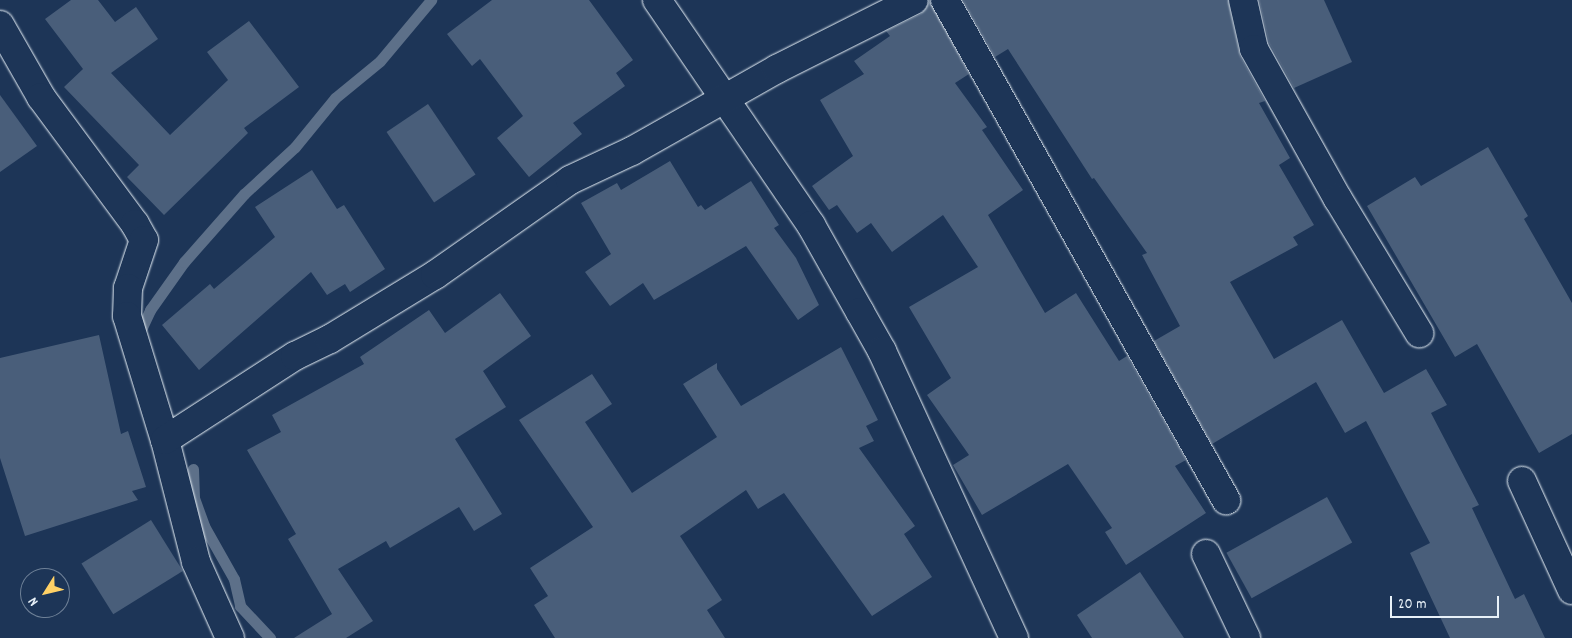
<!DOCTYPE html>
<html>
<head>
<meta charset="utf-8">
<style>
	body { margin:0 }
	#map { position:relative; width:1572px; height:638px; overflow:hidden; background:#1d3557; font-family:Dekko,sans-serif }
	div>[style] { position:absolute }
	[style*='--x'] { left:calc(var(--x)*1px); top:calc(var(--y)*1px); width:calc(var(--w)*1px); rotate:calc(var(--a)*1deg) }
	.stream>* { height:11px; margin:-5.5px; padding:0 5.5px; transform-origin:5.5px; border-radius:5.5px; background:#5d7089 }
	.building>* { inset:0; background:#495e7a; transform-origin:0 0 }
	.roads { filter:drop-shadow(0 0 1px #e8f1f8) drop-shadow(0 0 1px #e8f1f8) }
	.street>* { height:28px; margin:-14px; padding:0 14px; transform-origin:14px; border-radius:14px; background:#1d3557 }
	span { translate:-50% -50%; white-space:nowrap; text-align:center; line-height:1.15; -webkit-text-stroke:4px #1d3557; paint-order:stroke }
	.north { position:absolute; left:20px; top:568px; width:50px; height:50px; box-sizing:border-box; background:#1d3557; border:1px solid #6e8097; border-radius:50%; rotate:234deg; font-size:14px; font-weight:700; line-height:20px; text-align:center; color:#e8f1f8 }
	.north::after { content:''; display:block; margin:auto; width:18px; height:22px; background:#ffd166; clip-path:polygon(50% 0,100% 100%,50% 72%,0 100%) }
	.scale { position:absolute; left:1390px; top:596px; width:109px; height:22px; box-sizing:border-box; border:2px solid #e8f1f8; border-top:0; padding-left:6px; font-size:15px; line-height:18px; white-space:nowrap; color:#e8f1f8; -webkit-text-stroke:4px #1d3557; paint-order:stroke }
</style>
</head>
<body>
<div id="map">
	<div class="stream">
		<div style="--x:138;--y:336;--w:29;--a:-65"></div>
		<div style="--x:150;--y:310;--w:59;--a:-54.7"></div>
		<div style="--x:184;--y:262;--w:91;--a:-48.6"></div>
		<div style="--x:244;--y:194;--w:69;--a:-42.7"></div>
		<div style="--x:295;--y:147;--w:63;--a:-50.8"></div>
		<div style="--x:335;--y:98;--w:58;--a:-39.4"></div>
		<div style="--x:380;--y:61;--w:80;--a:-50.1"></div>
		<div style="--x:193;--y:469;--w:29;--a:88"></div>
		<div style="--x:194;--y:498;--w:30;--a:70"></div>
		<div style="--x:204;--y:526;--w:61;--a:60.5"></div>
		<div style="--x:234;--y:579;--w:28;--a:77"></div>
		<div style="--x:240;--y:606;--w:44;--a:46.8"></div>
	</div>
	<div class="building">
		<div style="clip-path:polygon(71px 0,98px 0,115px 22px,136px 7px,158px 39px,111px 73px,170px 135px,228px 80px,207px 52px,249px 21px,299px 87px,244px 128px,248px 133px,164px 215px,127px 177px,139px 165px,64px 87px,83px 69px,45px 19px)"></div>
		<div style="clip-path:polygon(492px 0,589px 0,633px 60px,616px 73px,625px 86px,573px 123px,582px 134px,529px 177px,497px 138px,523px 116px,480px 59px,472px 66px,447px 34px)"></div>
		<div style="clip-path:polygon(963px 0,1228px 0,1240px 56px,1265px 101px,1259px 103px,1290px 158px,1279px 165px,1314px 225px,1293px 237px,1298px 245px,1230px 282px,1274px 359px,1342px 320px,1384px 393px,1426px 369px,1447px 405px,1431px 413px,1479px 505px,1472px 508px,1515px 599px,1524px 594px,1545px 638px,1450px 638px,1410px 553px,1430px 543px,1366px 421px,1345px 433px,1316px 382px,1212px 444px,1154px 341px,1180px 326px,1142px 255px,1147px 253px,1094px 178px,1092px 179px,1008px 49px,995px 57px)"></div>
		<div style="clip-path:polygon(1259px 0,1324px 0,1352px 62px,1294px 88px,1269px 43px)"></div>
		<div style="clip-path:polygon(930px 1px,969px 74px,955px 83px,987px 127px,982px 130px,1023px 190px,988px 215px,1045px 313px,1076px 293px,1119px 361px,1127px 356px,1186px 460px,1175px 466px,1206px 513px,1126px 565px,1105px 532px,1112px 528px,1068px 464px,982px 515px,953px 465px,969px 455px,927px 395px,951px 378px,909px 307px,978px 267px,943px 215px,892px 252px,871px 223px,857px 233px,837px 205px,829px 210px,812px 186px,853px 156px,820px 100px,864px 74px,854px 61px,890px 36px,886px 31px,921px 14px)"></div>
		<div style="clip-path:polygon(0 95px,37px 146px,0 172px)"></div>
		<div style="left:428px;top:104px;width:85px;height:50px;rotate:56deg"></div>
		<div style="clip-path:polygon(1488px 147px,1528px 216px,1524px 219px,1572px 303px,1572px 434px,1539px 453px,1477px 344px,1455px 357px,1367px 206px,1415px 177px,1421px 186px)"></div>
		<div style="clip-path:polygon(670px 161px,698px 207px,701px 205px,705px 210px,751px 181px,779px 225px,774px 228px,796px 258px,819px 305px,798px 320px,746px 246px,654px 300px,643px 283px,610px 306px,585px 272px,611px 254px,581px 203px,617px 183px,621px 190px)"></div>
		<div style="clip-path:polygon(312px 170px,337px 209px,344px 205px,385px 269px,350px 292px,345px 284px,327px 295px,311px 272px,199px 370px,162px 325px,210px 284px,214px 289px,275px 237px,255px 207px)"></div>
		<div style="clip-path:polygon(500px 293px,531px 336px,483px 371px,506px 407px,455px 439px,502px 514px,474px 531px,459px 507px,390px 548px,386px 541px,338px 569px,373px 621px,346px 638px,294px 638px,332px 614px,288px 539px,296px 534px,247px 450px,281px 432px,272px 415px,364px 364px,360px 357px,429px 310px,445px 333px)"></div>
		<div style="clip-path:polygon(99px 335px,121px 434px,128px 431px,146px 487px,132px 491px,138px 500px,25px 536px,0 458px,0 358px)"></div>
		<div style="clip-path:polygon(841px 347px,878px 420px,866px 426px,874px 441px,859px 448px,915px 526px,904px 534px,932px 577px,872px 616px,784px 493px,758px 509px,746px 490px,680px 536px,722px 600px,707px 610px,725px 638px,555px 638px,534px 605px,548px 596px,530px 568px,593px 527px,519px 420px,592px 374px,612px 404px,585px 422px,632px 493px,717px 437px,683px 384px,717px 363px,717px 369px,741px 406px)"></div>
		<div style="left:1327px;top:497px;width:52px;height:115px;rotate:61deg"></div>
		<div style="left:151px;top:520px;width:60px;height:82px;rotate:58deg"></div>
		<div style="clip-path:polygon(1140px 572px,1184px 638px,1092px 638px,1077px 615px)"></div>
	</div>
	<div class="roads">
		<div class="street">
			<div style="--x:657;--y:0;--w:273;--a:55.6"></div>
			<div style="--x:811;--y:225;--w:100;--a:60.6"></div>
			<div style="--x:860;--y:312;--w:45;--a:60.6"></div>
			<div style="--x:882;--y:351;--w:316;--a:65.3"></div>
			<div style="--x:945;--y:0;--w:574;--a:60.66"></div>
			<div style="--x:1243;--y:0;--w:50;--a:77.3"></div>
			<div style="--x:1254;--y:49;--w:172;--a:60.8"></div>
			<div style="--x:1338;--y:199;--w:157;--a:58.8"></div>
			<div style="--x:0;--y:25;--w:83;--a:60.3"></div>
			<div style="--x:41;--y:97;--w:158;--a:53.5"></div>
			<div style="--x:135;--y:224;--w:18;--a:61"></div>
			<div style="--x:144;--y:240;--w:51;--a:108.4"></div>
			<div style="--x:128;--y:288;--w:28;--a:92"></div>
			<div style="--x:127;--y:316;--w:130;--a:73"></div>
			<div style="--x:165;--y:440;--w:126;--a:75.7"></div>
			<div style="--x:196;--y:562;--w:83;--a:65.9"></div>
			<div style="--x:165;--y:440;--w:155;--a:-32.9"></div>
			<div style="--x:295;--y:356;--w:39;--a:-26"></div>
			<div style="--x:330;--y:339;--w:123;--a:-31.4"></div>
			<div style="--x:435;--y:275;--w:165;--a:-35.1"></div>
			<div style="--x:570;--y:180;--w:68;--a:-25.1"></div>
			<div style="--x:632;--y:151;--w:167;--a:-29.5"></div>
			<div style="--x:777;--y:69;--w:153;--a:-26.7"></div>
			<div style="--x:1522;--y:481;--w:120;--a:65.4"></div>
			<div style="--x:1206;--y:554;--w:93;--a:64.5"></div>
		</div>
	</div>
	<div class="north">N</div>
	<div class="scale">20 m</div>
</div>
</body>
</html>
